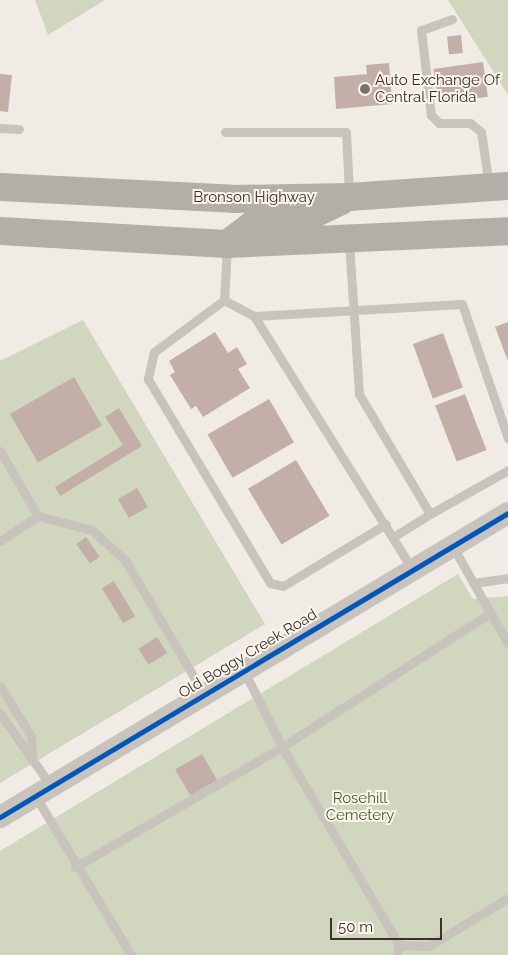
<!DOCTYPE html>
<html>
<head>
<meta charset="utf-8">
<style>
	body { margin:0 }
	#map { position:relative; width:508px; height:955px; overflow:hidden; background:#f0ebe5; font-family:Raleway,sans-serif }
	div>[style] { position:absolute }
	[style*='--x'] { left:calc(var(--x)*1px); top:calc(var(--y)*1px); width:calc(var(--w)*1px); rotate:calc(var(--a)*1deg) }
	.green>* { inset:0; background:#d1d6bf }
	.building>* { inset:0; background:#c3afa7; transform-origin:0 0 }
	.service>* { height:9px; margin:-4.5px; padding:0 4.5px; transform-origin:4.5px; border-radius:4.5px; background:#c9c3be }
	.tertiary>* { height:22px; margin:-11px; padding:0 11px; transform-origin:11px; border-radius:11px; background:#c9c3be }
	.trunk>* { height:28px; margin:-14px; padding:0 14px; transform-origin:14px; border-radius:14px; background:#b4aea8 }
	.cycleway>* { height:5px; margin:-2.5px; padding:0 2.5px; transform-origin:2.5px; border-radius:2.5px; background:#0057b8 }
	.dots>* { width:14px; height:14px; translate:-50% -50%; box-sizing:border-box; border:2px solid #fbf5ee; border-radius:50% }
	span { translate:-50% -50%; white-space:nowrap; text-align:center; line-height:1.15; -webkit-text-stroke:4px #fbf5ee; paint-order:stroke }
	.poi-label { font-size:15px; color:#3b302b }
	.left { translate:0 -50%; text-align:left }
	.street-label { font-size:15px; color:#3b302b }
	.park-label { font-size:15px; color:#4a5a2e }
	.scale { position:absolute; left:330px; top:918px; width:112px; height:22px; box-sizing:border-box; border:2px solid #3b302b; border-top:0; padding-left:6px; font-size:15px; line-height:18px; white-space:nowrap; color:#3b302b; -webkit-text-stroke:4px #fbf5ee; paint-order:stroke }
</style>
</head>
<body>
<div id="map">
	<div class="green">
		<div style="clip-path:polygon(35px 0,105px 0,48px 35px)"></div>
		<div style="clip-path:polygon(448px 0,508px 0,508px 95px)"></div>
		<div style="clip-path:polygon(83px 320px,265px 624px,0 783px,0 361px)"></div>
		<div style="clip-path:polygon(458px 574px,473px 599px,508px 596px,508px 955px,0 955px,0 851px)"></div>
	</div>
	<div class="building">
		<div style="left:461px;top:35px;width:18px;height:14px;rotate:84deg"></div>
		<div style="left:483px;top:62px;width:35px;height:50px;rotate:82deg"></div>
		<div style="clip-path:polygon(389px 63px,392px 104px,336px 109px,334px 77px,367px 74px,366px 65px)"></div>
		<div style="clip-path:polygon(0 74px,12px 75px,8px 112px,0 111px)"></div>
		<div style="clip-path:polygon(508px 322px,508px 361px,495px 327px)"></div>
		<div style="clip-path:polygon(215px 332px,228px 353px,237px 347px,247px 364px,238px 369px,250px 388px,203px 417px,196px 406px,191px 409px,170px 375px,175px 372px,169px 361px)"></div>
		<div style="left:443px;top:333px;width:58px;height:32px;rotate:70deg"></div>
		<div style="left:74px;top:377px;width:56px;height:74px;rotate:60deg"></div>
		<div style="left:465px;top:394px;width:60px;height:32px;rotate:69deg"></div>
		<div style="left:269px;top:399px;width:50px;height:71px;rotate:60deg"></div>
		<div style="clip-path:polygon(119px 408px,142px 446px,60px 496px,55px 487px,123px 445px,105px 417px)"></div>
		<div style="left:296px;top:460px;width:65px;height:56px;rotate:59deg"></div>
		<div style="left:137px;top:488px;width:22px;height:22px;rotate:60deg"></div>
		<div style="left:86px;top:537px;width:24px;height:12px;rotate:55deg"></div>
		<div style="left:114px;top:581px;width:41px;height:14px;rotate:59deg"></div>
		<div style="left:157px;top:637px;width:19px;height:22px;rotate:58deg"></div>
		<div style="left:202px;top:754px;width:30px;height:31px;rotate:60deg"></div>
	</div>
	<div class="service">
		<div style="--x:452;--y:19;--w:33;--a:160"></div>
		<div style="--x:421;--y:30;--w:86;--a:83.3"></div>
		<div style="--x:431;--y:115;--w:11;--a:45"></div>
		<div style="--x:439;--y:123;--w:31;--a:0"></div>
		<div style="--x:470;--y:123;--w:14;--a:39"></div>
		<div style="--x:481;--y:132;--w:54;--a:81.4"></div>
		<div style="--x:0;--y:128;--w:19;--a:3"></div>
		<div style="--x:225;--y:132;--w:121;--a:0"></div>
		<div style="--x:346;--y:132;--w:62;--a:87.2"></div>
		<div style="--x:349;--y:242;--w:152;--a:86.2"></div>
		<div style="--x:359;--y:394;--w:139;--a:59.4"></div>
		<div style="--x:430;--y:514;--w:44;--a:148.1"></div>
		<div style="--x:227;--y:247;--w:53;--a:93.2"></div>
		<div style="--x:224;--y:300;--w:34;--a:28"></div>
		<div style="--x:254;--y:316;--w:300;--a:58"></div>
		<div style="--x:224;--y:300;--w:87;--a:143.4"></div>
		<div style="--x:154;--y:352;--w:28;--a:103"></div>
		<div style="--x:148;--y:379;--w:238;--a:59.1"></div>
		<div style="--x:270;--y:583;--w:13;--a:13"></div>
		<div style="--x:283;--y:586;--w:120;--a:-31"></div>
		<div style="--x:254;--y:316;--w:208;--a:-3.3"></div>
		<div style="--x:462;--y:304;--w:142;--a:71.1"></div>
		<div style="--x:0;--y:451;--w:75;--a:59.7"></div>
		<div style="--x:430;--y:514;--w:90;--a:-29.4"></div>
		<div style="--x:0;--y:541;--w:45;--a:-33.3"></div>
		<div style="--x:38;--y:516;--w:56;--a:14.5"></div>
		<div style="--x:92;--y:530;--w:45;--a:42.3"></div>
		<div style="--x:125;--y:560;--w:156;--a:59.5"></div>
		<div style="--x:453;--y:547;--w:112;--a:60.4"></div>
		<div style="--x:473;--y:583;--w:35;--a:-8"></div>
		<div style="--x:244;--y:671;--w:85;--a:63.4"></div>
		<div style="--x:282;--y:747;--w:230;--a:59.4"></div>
		<div style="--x:399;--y:945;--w:10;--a:101"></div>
		<div style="--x:0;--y:686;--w:59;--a:58.2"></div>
		<div style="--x:31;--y:736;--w:18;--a:87"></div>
		<div style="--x:0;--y:713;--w:89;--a:55.1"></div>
		<div style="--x:36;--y:797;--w:184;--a:59"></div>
		<div style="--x:75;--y:867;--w:239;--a:-30.1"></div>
		<div style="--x:282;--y:747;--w:247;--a:-32.8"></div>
		<div style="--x:399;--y:945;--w:30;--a:2"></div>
		<div style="--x:429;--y:946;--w:92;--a:-31.3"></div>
	</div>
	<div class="tertiary">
		<div style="--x:0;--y:817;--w:592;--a:-30.9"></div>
	</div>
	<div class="trunk">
		<div style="--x:0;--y:187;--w:233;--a:2.9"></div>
		<div style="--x:233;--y:199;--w:116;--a:-1"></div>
		<div style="--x:349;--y:197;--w:159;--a:-4"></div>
		<div style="--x:0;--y:231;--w:227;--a:3.3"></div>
		<div style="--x:227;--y:244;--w:281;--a:-2.6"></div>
		<div style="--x:227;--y:244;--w:31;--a:-37"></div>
		<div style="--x:252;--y:225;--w:48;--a:-4.8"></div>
		<div style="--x:300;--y:221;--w:46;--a:-26"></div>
	</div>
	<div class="cycleway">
		<div style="--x:0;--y:817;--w:592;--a:-30.9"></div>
	</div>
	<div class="dots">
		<div style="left:365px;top:89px;background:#7a716c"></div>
	</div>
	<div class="poi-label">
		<span class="left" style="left:375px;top:89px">Auto Exchange Of<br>Central Florida</span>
	</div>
	<div class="street-label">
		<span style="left:254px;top:198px">Bronson Highway</span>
		<span style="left:248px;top:654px;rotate:-31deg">Old Boggy Creek Road</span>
	</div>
	<div class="park-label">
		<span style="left:360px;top:807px">Rosehill<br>Cemetery</span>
	</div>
	<div class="scale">50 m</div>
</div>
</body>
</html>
